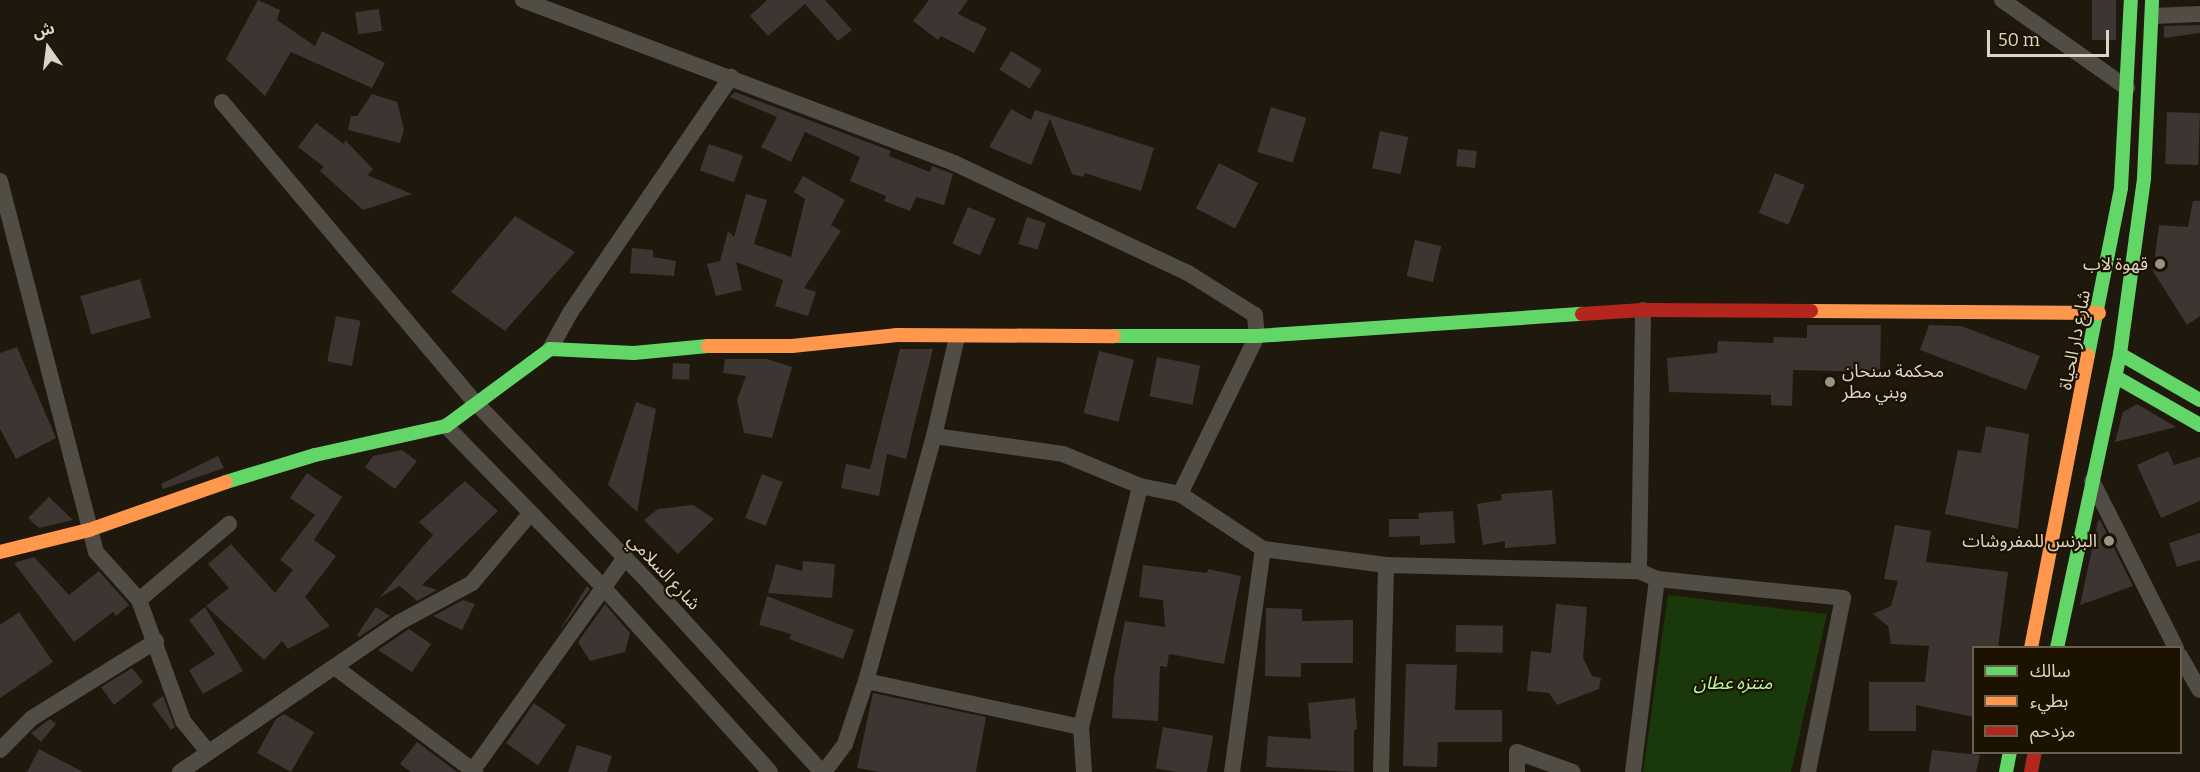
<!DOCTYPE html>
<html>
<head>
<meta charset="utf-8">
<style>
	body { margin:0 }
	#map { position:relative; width:2200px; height:772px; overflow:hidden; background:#1e180d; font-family:Bitter,"Noto Sans Arabic",serif }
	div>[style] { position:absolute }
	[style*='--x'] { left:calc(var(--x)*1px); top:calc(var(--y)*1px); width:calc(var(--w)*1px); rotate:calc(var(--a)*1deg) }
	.green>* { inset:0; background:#19390a }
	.building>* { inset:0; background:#3c3532; transform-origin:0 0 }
	.street>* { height:16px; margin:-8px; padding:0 8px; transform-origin:8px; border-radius:8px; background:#514c44 }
	.fast>* { height:14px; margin:-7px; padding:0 7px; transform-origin:7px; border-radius:7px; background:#63d668 }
	.slow>* { height:14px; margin:-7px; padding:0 7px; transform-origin:7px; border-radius:7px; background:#ff974d }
	.jam>* { height:14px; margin:-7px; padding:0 7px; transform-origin:7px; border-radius:7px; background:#b3261e }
	.dots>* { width:16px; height:16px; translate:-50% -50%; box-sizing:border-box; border:3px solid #1d1200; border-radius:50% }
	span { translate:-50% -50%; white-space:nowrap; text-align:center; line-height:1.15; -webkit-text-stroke:4.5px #1d1200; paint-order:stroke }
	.poi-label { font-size:18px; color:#dbd4c7 }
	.right { translate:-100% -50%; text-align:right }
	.left { translate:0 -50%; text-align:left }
	.street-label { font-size:18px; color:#dbd4c7 }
	.park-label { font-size:18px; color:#b2fb9c; font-style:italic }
	.legend { position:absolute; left:1972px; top:646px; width:210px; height:108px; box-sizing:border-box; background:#1d1200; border:2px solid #696050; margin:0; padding:8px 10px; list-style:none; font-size:18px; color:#dbd4c7 }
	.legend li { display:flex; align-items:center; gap:12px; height:30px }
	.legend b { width:30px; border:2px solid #696050 }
	.north { position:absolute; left:18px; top:18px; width:60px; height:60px; -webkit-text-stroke:4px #1d1200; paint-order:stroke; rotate:346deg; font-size:16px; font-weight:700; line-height:24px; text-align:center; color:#dbd4c7 }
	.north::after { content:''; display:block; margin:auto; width:21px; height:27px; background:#dbd4c7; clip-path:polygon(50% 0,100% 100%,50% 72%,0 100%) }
	.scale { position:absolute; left:1987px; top:30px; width:122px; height:27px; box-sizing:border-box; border:3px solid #dbd4c7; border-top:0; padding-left:8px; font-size:18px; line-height:21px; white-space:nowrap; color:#dbd4c7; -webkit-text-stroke:4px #1d1200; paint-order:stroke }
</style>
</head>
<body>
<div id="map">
	<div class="green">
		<div style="clip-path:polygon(1668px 595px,1827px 614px,1791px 772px,1643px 772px)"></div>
	</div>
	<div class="building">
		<div style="clip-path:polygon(258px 0,280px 10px,277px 20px,315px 46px,322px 31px,385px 63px,372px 88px,291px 52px,265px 96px,226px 59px)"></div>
		<div style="clip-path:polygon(767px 0,825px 0,852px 30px,838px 41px,805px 4px,768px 36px,750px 16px)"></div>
		<div style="clip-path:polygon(929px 0,968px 0,958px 14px,987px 28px,974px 53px,941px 36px,938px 40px,913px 21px)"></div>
		<div style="left:2092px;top:0;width:24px;height:40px"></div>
		<div style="left:379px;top:9px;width:22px;height:24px;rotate:82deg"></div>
		<div style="clip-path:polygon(2200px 25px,2200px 33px,2164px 38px,2164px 26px)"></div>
		<div style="left:1011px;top:51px;width:36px;height:22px;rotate:32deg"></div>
		<div style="clip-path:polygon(735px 92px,891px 151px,889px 156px,930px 172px,932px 166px,953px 174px,944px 205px,916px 197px,910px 211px,884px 201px,886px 196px,850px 181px,860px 157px,805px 132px,791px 162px,761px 147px,777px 117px,730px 97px)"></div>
		<div style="clip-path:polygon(372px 94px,397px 102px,404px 130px,400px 143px,348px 130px,351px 116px,357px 116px)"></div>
		<div style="left:1271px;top:107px;width:37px;height:47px;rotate:17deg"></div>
		<div style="clip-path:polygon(1011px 109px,1031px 120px,1035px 110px,1154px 148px,1141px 191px,1085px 173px,1084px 177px,1072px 174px,1050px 119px,1031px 165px,989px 147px)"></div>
		<div style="left:2167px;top:112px;width:33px;height:52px;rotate:2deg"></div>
		<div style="clip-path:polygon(316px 123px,344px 144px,345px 140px,373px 169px,367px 175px,412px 194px,363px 210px,320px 171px,324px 167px,298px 147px)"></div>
		<div style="left:1380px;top:131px;width:29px;height:38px;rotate:12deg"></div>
		<div style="left:709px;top:144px;width:36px;height:28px;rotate:19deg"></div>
		<div style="left:1458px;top:149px;width:19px;height:17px;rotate:6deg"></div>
		<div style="left:1219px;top:163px;width:44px;height:51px;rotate:27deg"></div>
		<div style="left:1775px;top:173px;width:32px;height:43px;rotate:22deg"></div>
		<div style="clip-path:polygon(803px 176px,845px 200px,831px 225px,841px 231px,804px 288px,816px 292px,808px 316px,775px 306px,783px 280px,736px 262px,742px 290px,716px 296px,707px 264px,720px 261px,728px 231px,734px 237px,746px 194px,767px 200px,754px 244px,791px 257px,805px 199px,794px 192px)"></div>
		<div style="clip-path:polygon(2193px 201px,2200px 201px,2200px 316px,2187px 325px,2153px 271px,2159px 225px,2188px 227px)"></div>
		<div style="left:968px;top:207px;width:30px;height:40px;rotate:23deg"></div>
		<div style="clip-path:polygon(515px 216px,575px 252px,505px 331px,451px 292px)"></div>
		<div style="left:1027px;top:217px;width:20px;height:28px;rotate:18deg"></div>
		<div style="left:1415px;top:240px;width:27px;height:37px;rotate:13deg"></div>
		<div style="clip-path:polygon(632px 248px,653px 250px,653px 257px,676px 261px,674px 276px,630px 273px)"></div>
		<div style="left:140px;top:279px;width:40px;height:62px;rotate:74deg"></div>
		<div style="left:336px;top:316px;width:25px;height:46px;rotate:11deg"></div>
		<div style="clip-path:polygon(1807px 325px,1881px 325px,1880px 372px,1793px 370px,1792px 406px,1771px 405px,1771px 395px,1669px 392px,1667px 358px,1717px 353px,1718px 341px,1773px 343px,1774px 337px,1807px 338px)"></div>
		<div style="clip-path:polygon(1929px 325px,1961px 326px,2040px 356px,2026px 390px,1920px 350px)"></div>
		<div style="clip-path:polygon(17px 347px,56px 438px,16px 459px,0 429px,0 353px)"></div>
		<div style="clip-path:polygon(900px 349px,933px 349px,906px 459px,887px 454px,879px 496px,841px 488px,846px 464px,870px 469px)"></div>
		<div style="left:1099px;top:351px;width:36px;height:64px;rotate:14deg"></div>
		<div style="left:1157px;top:357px;width:44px;height:40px;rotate:11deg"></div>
		<div style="clip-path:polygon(725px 359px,767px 359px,792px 367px,772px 438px,744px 433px,737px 400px,746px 376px,723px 373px)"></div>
		<div style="left:673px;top:363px;width:17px;height:16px;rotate:3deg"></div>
		<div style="clip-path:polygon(636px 402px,656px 409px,637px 512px,608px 485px)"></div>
		<div style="clip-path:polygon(2137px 404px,2176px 427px,2115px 442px,2123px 412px)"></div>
		<div style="clip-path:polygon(1986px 426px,2029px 434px,2018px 529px,1945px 514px,1958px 450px,1981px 453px)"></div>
		<div style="clip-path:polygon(402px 450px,417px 461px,395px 489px,365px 467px,373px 456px)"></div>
		<div style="clip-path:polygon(2168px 451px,2174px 465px,2200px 457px,2200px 501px,2161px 518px,2137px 465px)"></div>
		<div style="clip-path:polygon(218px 456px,224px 468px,163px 489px,161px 484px)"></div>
		<div style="clip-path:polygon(307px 473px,342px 497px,314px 540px,336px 556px,305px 597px,330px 626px,288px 649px,282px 641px,264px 660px,206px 606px,229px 588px,208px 564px,231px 544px,275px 593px,293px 570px,280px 560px,315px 515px,290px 498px)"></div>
		<div style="left:762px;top:474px;width:22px;height:47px;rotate:21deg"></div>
		<div style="clip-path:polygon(465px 481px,498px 511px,422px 585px,437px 590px,417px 601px,400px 586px,379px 598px,433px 535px,419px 522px)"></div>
		<div style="clip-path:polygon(1552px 490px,1556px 544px,1505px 548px,1505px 541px,1483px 545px,1477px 504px,1502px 500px,1501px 494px)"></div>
		<div style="clip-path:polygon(49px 497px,73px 520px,39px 528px,28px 518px)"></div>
		<div style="clip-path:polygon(693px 505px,714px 519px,678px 554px,644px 520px,658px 509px)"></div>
		<div style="clip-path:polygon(1453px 511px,1455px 543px,1420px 545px,1420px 536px,1389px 537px,1389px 519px,1419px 519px,1418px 513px)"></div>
		<div style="clip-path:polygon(2100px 520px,2133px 586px,2080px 605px,2098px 521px)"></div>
		<div style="clip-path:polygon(1895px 525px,1931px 531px,1926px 562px,2008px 572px,1998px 648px,1974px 648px,1974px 717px,1916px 705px,1916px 731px,1869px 731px,1869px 682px,1925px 682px,1929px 646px,1891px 644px,1888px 626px,1873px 614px,1891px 606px,1898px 581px,1884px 579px)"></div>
		<div style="clip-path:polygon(2200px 533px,2200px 560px,2177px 567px,2169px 543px)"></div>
		<div style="clip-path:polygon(34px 557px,69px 595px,99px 571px,129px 605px,116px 616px,113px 612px,74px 642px,14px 563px)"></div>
		<div style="clip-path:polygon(803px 561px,835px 564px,832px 598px,768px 593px,776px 564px,802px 571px)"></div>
		<div style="clip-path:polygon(1143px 565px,1207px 573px,1208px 569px,1241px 576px,1224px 664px,1169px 654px,1167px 667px,1160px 666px,1158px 721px,1112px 718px,1114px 677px,1125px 621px,1165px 627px,1163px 600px,1139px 597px)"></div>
		<div style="clip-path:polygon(587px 586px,590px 589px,562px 628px,561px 628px)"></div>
		<div style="clip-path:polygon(767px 596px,854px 630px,843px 659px,789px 639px,791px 634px,759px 625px)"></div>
		<div style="clip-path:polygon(463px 600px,475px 604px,462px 630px,433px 616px)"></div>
		<div style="clip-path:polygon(605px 604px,630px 633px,625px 652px,590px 661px,578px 642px)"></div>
		<div style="clip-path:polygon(1556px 604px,1587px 607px,1583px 658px,1592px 676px,1601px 678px,1599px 689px,1557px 705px,1549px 693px,1527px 691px,1531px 651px,1551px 653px)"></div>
		<div style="clip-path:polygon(205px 607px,243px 671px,203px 694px,189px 670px,215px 654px,189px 620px)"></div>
		<div style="clip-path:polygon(376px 607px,390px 616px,359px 637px,357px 635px)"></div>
		<div style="clip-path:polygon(1266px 608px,1302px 609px,1302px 621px,1353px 620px,1353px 663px,1301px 663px,1301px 677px,1265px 676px)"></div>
		<div style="clip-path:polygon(19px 612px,53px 662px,0 698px,0 625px)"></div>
		<div style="left:1456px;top:625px;width:47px;height:27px;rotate:1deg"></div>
		<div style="clip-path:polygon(409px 629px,431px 644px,412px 672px,378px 650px)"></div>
		<div style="clip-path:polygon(1406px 664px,1457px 665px,1455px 710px,1502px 710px,1502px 742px,1438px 742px,1437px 767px,1403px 766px)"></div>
		<div style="clip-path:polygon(132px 668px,143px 682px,114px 705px,101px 687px)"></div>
		<div style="clip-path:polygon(873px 693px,986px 717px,976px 772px,879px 772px,857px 768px)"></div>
		<div style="clip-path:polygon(163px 696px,175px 727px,171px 730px,152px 704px)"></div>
		<div style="clip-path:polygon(1355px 698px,1357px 729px,1354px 730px,1354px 772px,1266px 767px,1268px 736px,1311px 739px,1308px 703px)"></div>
		<div style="left:534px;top:703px;width:39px;height:49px;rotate:35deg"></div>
		<div style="clip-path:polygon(284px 714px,314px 732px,291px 772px,257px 753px,276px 719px)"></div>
		<div style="clip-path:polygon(50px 719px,56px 724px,41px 742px,31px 733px)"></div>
		<div style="left:1163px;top:727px;width:51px;height:42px;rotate:10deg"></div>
		<div style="clip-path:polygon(417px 742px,457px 772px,411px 772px,400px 764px)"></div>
		<div style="clip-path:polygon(577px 745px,612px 756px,607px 772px,568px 772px)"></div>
		<div style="clip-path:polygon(39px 749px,83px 772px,27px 772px)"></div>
		<div style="clip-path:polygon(1932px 750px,1980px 755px,1976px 772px,1929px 772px)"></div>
	</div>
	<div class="street">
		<div style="--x:523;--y:0;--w:461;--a:20.7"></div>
		<div style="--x:954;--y:163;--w:259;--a:25.2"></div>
		<div style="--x:1188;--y:273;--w:79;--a:32.1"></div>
		<div style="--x:1255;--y:315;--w:21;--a:85"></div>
		<div style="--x:1257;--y:336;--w:176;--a:116"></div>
		<div style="--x:2002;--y:0;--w:153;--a:35.1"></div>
		<div style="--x:2153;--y:16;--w:47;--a:-2.4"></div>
		<div style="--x:222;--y:102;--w:392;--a:49.9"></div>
		<div style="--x:475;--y:402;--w:254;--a:46.1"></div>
		<div style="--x:651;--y:585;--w:253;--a:47.6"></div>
		<div style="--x:0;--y:181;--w:383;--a:75.5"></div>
		<div style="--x:96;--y:552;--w:64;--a:48.1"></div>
		<div style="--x:139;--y:600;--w:129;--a:70"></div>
		<div style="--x:183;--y:721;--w:40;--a:51"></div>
		<div style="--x:550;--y:349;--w:41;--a:-60.9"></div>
		<div style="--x:570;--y:313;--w:286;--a:-55.7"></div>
		<div style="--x:446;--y:426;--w:225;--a:45.7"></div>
		<div style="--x:603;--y:587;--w:249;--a:47.9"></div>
		<div style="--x:934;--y:436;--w:130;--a:7.9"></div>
		<div style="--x:1063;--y:454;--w:83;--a:22.6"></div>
		<div style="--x:1140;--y:486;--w:41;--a:11.3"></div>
		<div style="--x:1180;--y:494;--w:100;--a:33.5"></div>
		<div style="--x:1263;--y:549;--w:124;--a:7.4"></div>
		<div style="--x:1386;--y:565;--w:253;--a:1.4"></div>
		<div style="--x:1639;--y:571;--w:20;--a:24"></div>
		<div style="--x:1657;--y:579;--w:187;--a:5.8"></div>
		<div style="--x:1843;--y:598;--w:177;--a:101.4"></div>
		<div style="--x:2092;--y:481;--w:187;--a:63.3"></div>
		<div style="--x:1639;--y:571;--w:261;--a:-89.1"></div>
		<div style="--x:139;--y:600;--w:118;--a:-40.2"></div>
		<div style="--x:2180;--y:656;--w:39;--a:60"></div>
		<div style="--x:336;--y:668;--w:174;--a:36.8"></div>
		<div style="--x:866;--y:681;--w:220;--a:12.1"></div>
		<div style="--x:0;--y:750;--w:45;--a:-45"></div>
		<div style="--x:32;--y:718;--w:146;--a:-31.8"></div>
		<div style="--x:473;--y:770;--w:261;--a:-54.4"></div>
		<div style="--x:180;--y:772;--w:266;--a:-34.3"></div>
		<div style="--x:400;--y:622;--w:82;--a:-28.4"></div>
		<div style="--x:472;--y:583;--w:90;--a:-50"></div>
		<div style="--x:824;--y:772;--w:35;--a:-53"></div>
		<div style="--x:845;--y:744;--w:66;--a:-71.6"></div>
		<div style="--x:866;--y:681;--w:254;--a:-74.5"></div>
		<div style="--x:934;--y:436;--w:102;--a:-76.9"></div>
		<div style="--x:1084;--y:772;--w:45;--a:-93.8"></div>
		<div style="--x:1081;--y:727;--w:248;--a:-76.2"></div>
		<div style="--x:1232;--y:772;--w:225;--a:-82.1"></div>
		<div style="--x:1381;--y:772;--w:207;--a:-88.6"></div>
		<div style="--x:1517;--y:772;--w:20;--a:-90"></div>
		<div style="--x:1517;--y:752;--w:59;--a:19.7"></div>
		<div style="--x:1633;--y:772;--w:194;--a:-82.9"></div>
	</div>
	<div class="fast">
		<div style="--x:1114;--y:336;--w:143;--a:0"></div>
		<div style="--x:1257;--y:336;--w:326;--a:-3.9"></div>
		<div style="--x:2120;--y:354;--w:92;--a:29.9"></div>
		<div style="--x:2088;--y:355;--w:170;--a:-78.8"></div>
		<div style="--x:2121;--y:188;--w:188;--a:-87"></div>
		<div style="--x:2116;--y:377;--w:97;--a:29.7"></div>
		<div style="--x:226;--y:482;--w:93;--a:-16.9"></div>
		<div style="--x:315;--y:455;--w:134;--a:-12.5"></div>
		<div style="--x:446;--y:426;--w:129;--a:-36.5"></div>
		<div style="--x:550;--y:349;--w:84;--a:2.7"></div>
		<div style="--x:634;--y:353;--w:74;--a:-5.4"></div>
		<div style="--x:2057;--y:648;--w:301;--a:-77.9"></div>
		<div style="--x:2120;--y:354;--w:178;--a:-82.2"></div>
		<div style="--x:2144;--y:178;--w:178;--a:-87.4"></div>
		<div style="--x:2006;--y:772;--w:20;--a:-79"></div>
	</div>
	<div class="slow">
		<div style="--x:1811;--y:311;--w:288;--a:0.4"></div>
		<div style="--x:708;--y:346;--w:84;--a:0"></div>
		<div style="--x:792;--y:346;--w:106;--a:-6"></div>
		<div style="--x:897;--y:335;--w:217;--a:0.3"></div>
		<div style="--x:0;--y:552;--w:92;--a:-13.9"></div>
		<div style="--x:89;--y:530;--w:145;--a:-19.3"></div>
		<div style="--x:2031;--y:648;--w:298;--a:-79"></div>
	</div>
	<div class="jam">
		<div style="--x:1582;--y:314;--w:61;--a:-3.8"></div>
		<div style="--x:1643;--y:310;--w:168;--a:0.3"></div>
		<div style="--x:2031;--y:772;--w:20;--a:-79"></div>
	</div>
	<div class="dots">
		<div style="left:2160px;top:264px;background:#999286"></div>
		<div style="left:1830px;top:382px;background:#999286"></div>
		<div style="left:2109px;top:541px;background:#999286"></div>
	</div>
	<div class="poi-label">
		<span class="right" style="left:2148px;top:264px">قهوة لاب</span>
		<span class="left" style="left:1842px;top:382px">محكمة سنحان<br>وبني مطر</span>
		<span class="right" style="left:2097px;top:541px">البرنس للمفروشات</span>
	</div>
	<div class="street-label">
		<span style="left:2075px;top:340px;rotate:-79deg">شارع دار الحياة</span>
		<span style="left:664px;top:572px;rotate:47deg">شارع السلامي</span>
	</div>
	<div class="park-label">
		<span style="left:1733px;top:683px">منتزه عطان</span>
	</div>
	<ul class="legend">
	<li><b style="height:8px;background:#63d668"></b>سالك</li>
	<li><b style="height:8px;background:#ff974d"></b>بطيء</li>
	<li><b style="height:8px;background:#b3261e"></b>مزدحم</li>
	</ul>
	<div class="north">ش</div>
	<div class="scale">50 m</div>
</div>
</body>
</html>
